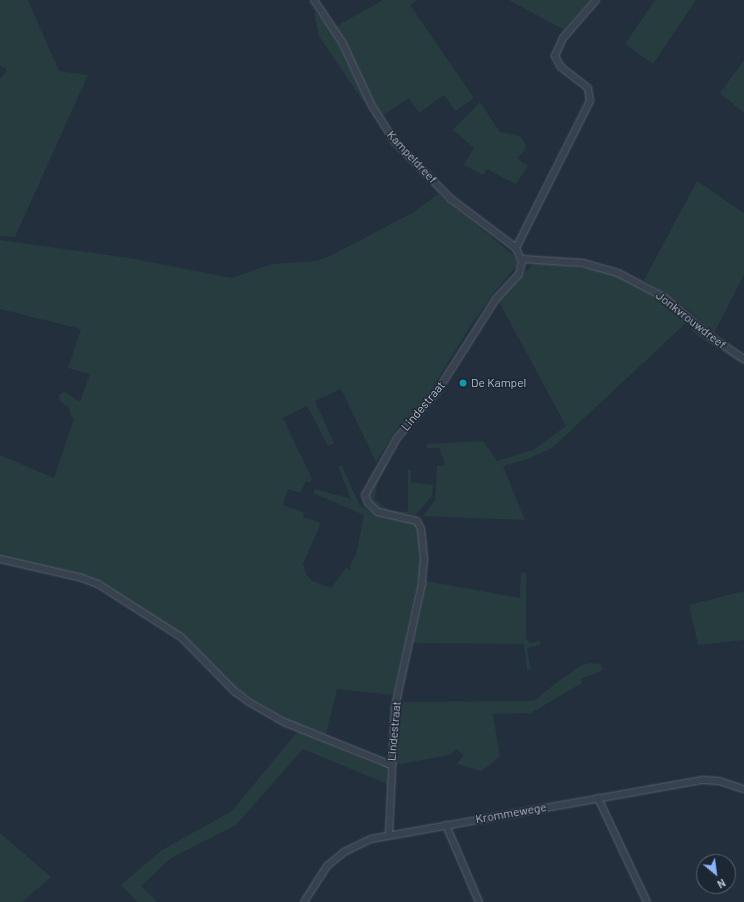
<!DOCTYPE html>
<html>
<head>
<meta charset="utf-8">
<style>
	body { margin:0 }
	#map { position:relative; width:744px; height:902px; overflow:hidden; background:#242f3e; font-family:Barlow,sans-serif }
	div>[style] { position:absolute }
	[style*='--x'] { left:calc(var(--x)*1px); top:calc(var(--y)*1px); width:calc(var(--w)*1px); rotate:calc(var(--a)*1deg) }
	.green>* { inset:0; background:#263c3f }
	.stream>* { height:2px; margin:-1px; padding:0 1px; transform-origin:1px; border-radius:1px; background:#394c67 }
	.roads { filter:drop-shadow(0 0 1px #565f6c) drop-shadow(0 0 1px #565f6c) }
	.minor>* { height:6px; margin:-3px; padding:0 3px; transform-origin:3px; border-radius:3px; background:#38414e }
	.dots>* { width:11px; height:11px; translate:-50% -50%; box-sizing:border-box; border:2px solid #1d2633; border-radius:50% }
	span { translate:-50% -50%; white-space:nowrap; text-align:center; line-height:1.15; -webkit-text-stroke:3px #1d2633; paint-order:stroke }
	.street-label { font-size:12px; color:#b4bcc9 }
	.poi-label { font-size:12px; color:#b4bcc9 }
	.left { translate:0 -50%; text-align:left }
	.north { position:absolute; left:696px; top:854px; width:40px; height:40px; box-sizing:border-box; background:#1d2633; border:1px solid #59626f; border-radius:50%; rotate:151deg; font-size:11px; font-weight:700; line-height:16px; text-align:center; color:#b4bcc9 }
	.north::after { content:''; display:block; margin:auto; width:14px; height:18px; background:#8ab4f8; clip-path:polygon(50% 0,100% 100%,50% 72%,0 100%) }
</style>
</head>
<body>
<div id="map">
	<div class="green">
		<div style="clip-path:polygon(0 0,28px 0,59px 71px,88px 75px,15px 237px,0 236px,0 79px,7px 70px,0 65px)"></div>
		<div style="clip-path:polygon(383px 0,417px 0,410px 5px,474px 98px,455px 111px,444px 95px,419px 113px,409px 98px,382px 116px,335px 27px)"></div>
		<div style="clip-path:polygon(509px 0,590px 0,564px 30px)"></div>
		<div style="clip-path:polygon(655px 0,696px 0,653px 64px,625px 44px)"></div>
		<div style="clip-path:polygon(314px 13px,317px 13px,331px 31px,342px 51px,366px 101px,363px 101px,319px 36px)"></div>
		<div style="clip-path:polygon(744px 60px,744px 113px,720px 93px)"></div>
		<div style="clip-path:polygon(480px 102px,500px 132px,520px 136px,526px 145px,525px 150px,517px 158px,528px 166px,516px 184px,487px 169px,483px 175px,464px 165px,474px 148px,453px 130px)"></div>
		<div style="clip-path:polygon(697px 181px,744px 213px,744px 275px,714px 333px,685px 307px,644px 280px)"></div>
		<div style="clip-path:polygon(438px 194px,494px 239px,514px 256px,517px 262px,516px 267px,495px 291px,473px 322px,429px 393px,396px 430px,376px 462px,341px 389px,315px 401px,334px 443px,328px 446px,307px 406px,283px 418px,312px 479px,310px 483px,306px 481px,300px 493px,288px 489px,283px 505px,304px 513px,303px 517px,321px 523px,303px 564px,306px 574px,312px 581px,331px 588px,346px 568px,351px 570px,350px 565px,356px 555px,364px 515px,313px 493px,315px 489px,351px 499px,338px 466px,342px 466px,360px 506px,384px 518px,411px 520px,418px 528px,421px 567px,393px 695px,337px 689px,326px 734px,298px 725px,237px 689px,185px 637px,101px 582px,87px 576px,0 556px,0 455px,54px 478px,74px 418px,71px 417px,69px 408px,60px 401px,59px 395px,65px 392px,80px 402px,90px 374px,68px 368px,81px 329px,0 309px,0 240px,129px 258px,232px 278px,272px 264px,317px 261px,330px 256px,414px 212px)"></div>
		<div style="clip-path:polygon(535px 262px,607px 271px,649px 292px,689px 320px,552px 448px,528px 459px,503px 466px,525px 520px,423px 516px,435px 500px,437px 466px,444px 466px,444px 461px,439px 448px,427px 448px,427px 444px,483px 441px,497px 461px,533px 450px,566px 426px,498px 300px)"></div>
		<div style="clip-path:polygon(695px 326px,744px 361px,744px 366px,698px 336px,691px 329px)"></div>
		<div style="clip-path:polygon(385px 463px,388px 464px,379px 480px,374px 499px,390px 511px,408px 512px,408px 470px,411px 470px,411px 482px,433px 485px,432px 496px,416px 515px,383px 512px,372px 505px,369px 493px)"></div>
		<div style="clip-path:polygon(521px 572px,526px 573px,526px 639px,530px 643px,540px 641px,540px 645px,527px 648px,531px 670px,527px 670px,524px 644px,412px 643px,426px 581px,520px 598px)"></div>
		<div style="clip-path:polygon(744px 591px,744px 640px,698px 645px,689px 605px)"></div>
		<div style="clip-path:polygon(589px 663px,601px 664px,603px 670px,581px 679px,582px 683px,531px 713px,493px 714px,500px 757px,481px 771px,457px 764px,464px 755px,456px 749px,450px 755px,394px 765px,397px 704px,400px 702px,534px 701px,556px 683px,582px 665px)"></div>
		<div style="clip-path:polygon(298px 731px,387px 769px,387px 784px,303px 749px,236px 825px,171px 858px,141px 886px,157px 902px,138px 902px,121px 885px,162px 850px,232px 811px)"></div>
		<div style="clip-path:polygon(0 833px,51px 877px,22px 902px,0 902px)"></div>
	</div>
	<div class="stream">
		<div style="--x:381;--y:764;--w:7;--a:27"></div>
	</div>
	<div class="roads">
		<div class="minor">
			<div style="--x:314;--y:0;--w:50;--a:56.3"></div>
			<div style="--x:342;--y:42;--w:71;--a:64.9"></div>
			<div style="--x:372;--y:106;--w:43;--a:57.4"></div>
			<div style="--x:395;--y:142;--w:80;--a:45.5"></div>
			<div style="--x:451;--y:199;--w:81;--a:37"></div>
			<div style="--x:516;--y:248;--w:15;--a:67"></div>
			<div style="--x:522;--y:262;--w:12;--a:104"></div>
			<div style="--x:519;--y:274;--w:34;--a:133"></div>
			<div style="--x:496;--y:299;--w:108;--a:122.5"></div>
			<div style="--x:438;--y:390;--w:63;--a:130.5"></div>
			<div style="--x:397;--y:438;--w:65;--a:119.3"></div>
			<div style="--x:365;--y:495;--w:9;--a:69"></div>
			<div style="--x:368;--y:503;--w:13;--a:42"></div>
			<div style="--x:378;--y:512;--w:40;--a:13"></div>
			<div style="--x:417;--y:521;--w:9;--a:63"></div>
			<div style="--x:421;--y:529;--w:30;--a:84"></div>
			<div style="--x:424;--y:559;--w:24;--a:95"></div>
			<div style="--x:422;--y:583;--w:127;--a:102.3"></div>
			<div style="--x:395;--y:707;--w:128;--a:92.7"></div>
			<div style="--x:516;--y:248;--w:165;--a:-63.3"></div>
			<div style="--x:590;--y:101;--w:13;--a:-99"></div>
			<div style="--x:588;--y:88;--w:34;--a:-142"></div>
			<div style="--x:561;--y:67;--w:13;--a:-119"></div>
			<div style="--x:555;--y:56;--w:20;--a:-66"></div>
			<div style="--x:563;--y:38;--w:50;--a:-49"></div>
			<div style="--x:522;--y:259;--w:61;--a:3.8"></div>
			<div style="--x:583;--y:263;--w:36;--a:16"></div>
			<div style="--x:618;--y:273;--w:52;--a:27.6"></div>
			<div style="--x:664;--y:297;--w:60;--a:40.3"></div>
			<div style="--x:710;--y:336;--w:41;--a:34.1"></div>
			<div style="--x:0;--y:559;--w:84;--a:13"></div>
			<div style="--x:82;--y:578;--w:17;--a:21"></div>
			<div style="--x:98;--y:584;--w:98;--a:32.6"></div>
			<div style="--x:181;--y:637;--w:76;--a:45.5"></div>
			<div style="--x:234;--y:691;--w:19;--a:36"></div>
			<div style="--x:249;--y:702;--w:40;--a:29.7"></div>
			<div style="--x:284;--y:722;--w:115;--a:21.9"></div>
			<div style="--x:598;--y:798;--w:115;--a:64.8"></div>
			<div style="--x:446;--y:825;--w:84;--a:66.8"></div>
			<div style="--x:304;--y:902;--w:43;--a:-57.4"></div>
			<div style="--x:327;--y:866;--w:22;--a:-39"></div>
			<div style="--x:344;--y:852;--w:30;--a:-26"></div>
			<div style="--x:371;--y:839;--w:337;--a:-10.1"></div>
			<div style="--x:703;--y:780;--w:16;--a:4"></div>
			<div style="--x:719;--y:781;--w:26;--a:18"></div>
		</div>
	</div>
	<div class="dots">
		<div style="left:463px;top:383px;background:#0f9aa8"></div>
	</div>
	<div class="street-label">
		<span style="left:412px;top:157px;rotate:47deg">Kampeldreef</span>
		<span style="left:691px;top:320px;rotate:38deg">Jonkvrouwdreef</span>
		<span style="left:423px;top:406px;rotate:-50deg">Lindestraat</span>
		<span style="left:394px;top:731px;rotate:-85deg">Lindestraat</span>
		<span style="left:511px;top:813px;rotate:-10deg">Krommewege</span>
	</div>
	<div class="poi-label">
		<span class="left" style="left:471px;top:383px">De Kampel</span>
	</div>
	<div class="north">N</div>
</div>
</body>
</html>
